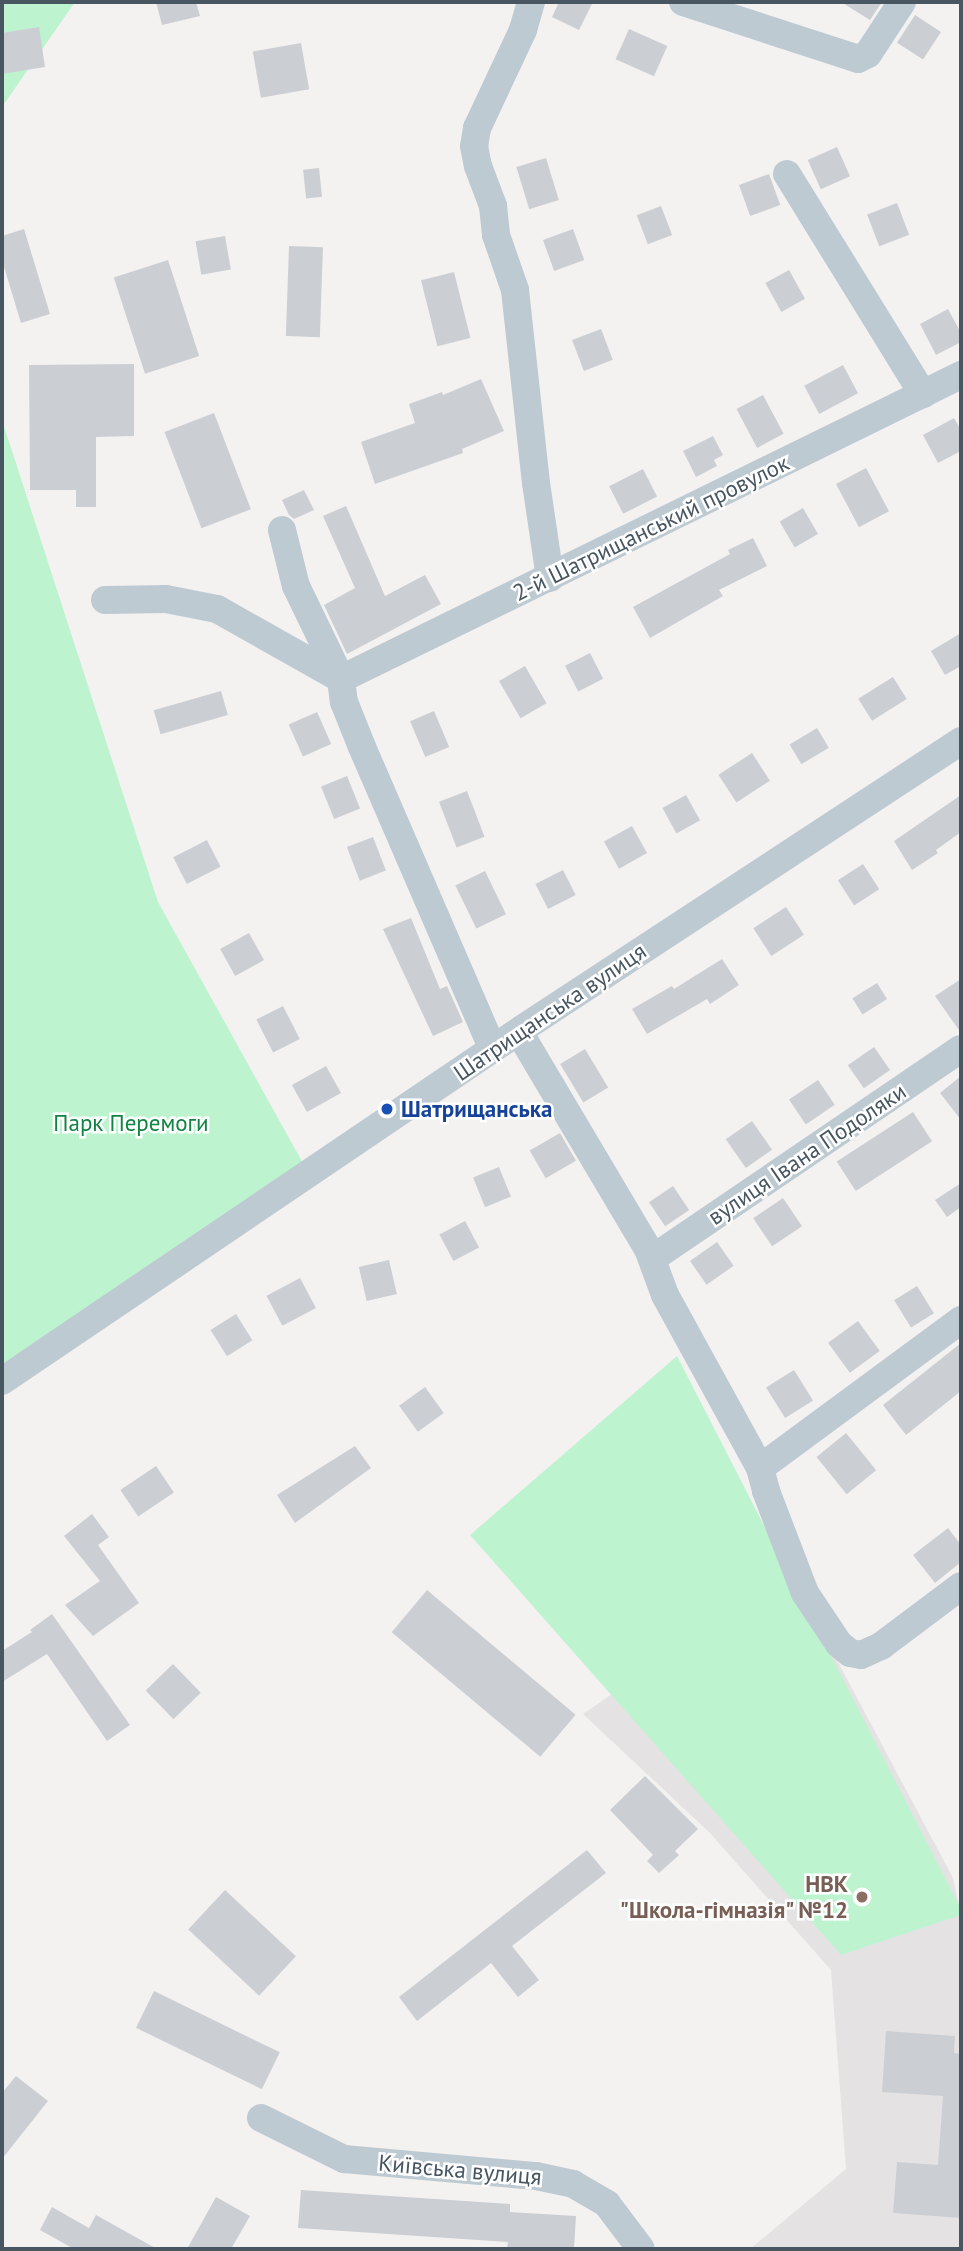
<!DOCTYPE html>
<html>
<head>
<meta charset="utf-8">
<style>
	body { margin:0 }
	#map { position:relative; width:963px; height:2251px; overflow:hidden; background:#f4f1f1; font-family:"PT Sans",sans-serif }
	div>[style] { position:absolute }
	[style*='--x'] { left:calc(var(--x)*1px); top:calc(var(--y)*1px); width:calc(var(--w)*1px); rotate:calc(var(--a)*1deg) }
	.education>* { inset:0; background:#e5e2e3 }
	.green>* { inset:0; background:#bef3cf }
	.building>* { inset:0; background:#cbcfd4; transform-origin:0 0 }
	.minor>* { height:28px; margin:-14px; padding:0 14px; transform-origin:14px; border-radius:14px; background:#becad2 }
	.dots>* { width:19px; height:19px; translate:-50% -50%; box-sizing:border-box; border:4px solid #fff; border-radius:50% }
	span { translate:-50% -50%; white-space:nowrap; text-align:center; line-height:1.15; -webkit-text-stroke:5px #fff; paint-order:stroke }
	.street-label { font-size:23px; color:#475661 }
	.transit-label { font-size:23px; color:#164399; font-weight:700 }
	.left { translate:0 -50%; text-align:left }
	.park-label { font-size:23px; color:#108443 }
	.education-label { font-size:23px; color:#785e54; font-weight:700 }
	.right { translate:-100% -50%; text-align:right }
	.frame { position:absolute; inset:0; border:4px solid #475661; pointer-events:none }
</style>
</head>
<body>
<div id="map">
	<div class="education">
		<div style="clip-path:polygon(790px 1572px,953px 1878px,961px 1915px,961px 2249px,750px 2249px,846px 2169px,831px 1970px,710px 1833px,583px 1714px)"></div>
	</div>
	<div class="green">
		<div style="clip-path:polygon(2px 2px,75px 2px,2px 107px)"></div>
		<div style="clip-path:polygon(2px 420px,158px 902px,304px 1165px,2px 1364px)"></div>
		<div style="clip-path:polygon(677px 1356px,961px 1909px,961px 1915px,841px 1955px,470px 1535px)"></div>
	</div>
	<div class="building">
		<div style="clip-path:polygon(156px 2px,196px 2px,200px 16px,162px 25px)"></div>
		<div style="clip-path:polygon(559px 2px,593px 2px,579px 30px,552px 17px)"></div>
		<div style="clip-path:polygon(841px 2px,882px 2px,870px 20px)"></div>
		<div style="left:915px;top:15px;width:31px;height:33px;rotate:33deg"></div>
		<div style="clip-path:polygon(39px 27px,45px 67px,2px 74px,2px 33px)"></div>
		<div style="left:629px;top:29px;width:42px;height:33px;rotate:24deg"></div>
		<div style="left:301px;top:43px;width:47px;height:49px;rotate:80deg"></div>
		<div style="left:837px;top:147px;width:32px;height:32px;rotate:66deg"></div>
		<div style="left:546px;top:158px;width:44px;height:31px;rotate:73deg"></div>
		<div style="left:319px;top:168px;width:29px;height:16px;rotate:84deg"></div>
		<div style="left:769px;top:174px;width:33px;height:32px;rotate:70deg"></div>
		<div style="left:897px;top:203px;width:34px;height:32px;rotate:69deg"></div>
		<div style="left:661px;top:206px;width:31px;height:26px;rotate:69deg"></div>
		<div style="clip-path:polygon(24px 229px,50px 314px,21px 323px,2px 260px,2px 236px)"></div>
		<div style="left:573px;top:229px;width:33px;height:32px;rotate:70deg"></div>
		<div style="left:225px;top:236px;width:34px;height:30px;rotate:80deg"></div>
		<div style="left:289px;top:246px;width:34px;height:90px;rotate:2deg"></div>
		<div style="left:168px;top:260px;width:101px;height:57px;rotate:72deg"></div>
		<div style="left:789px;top:270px;width:33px;height:27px;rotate:61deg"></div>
		<div style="left:454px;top:272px;width:68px;height:34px;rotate:76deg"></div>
		<div style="clip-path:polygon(948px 309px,961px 333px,961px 342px,936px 355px,920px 324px)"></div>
		<div style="left:601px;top:329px;width:33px;height:31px;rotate:69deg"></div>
		<div style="clip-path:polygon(134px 364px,134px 436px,96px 437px,96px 507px,76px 507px,76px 490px,30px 490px,29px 365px)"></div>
		<div style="left:843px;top:365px;width:32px;height:44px;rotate:62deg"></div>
		<div style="clip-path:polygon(481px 379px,504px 431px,462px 449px,463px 453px,375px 484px,361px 442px,415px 423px,409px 404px,442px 392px,443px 395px)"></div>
		<div style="left:763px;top:395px;width:44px;height:30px;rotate:62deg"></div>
		<div style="left:214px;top:413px;width:103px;height:53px;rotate:69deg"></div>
		<div style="clip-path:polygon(954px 418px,961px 430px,961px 451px,938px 463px,923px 435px)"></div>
		<div style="clip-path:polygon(713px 436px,723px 455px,714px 460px,717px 466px,696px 477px,683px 451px)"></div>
		<div style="left:866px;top:468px;width:49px;height:34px;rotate:62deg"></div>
		<div style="left:643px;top:469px;width:31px;height:38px;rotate:63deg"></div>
		<div style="clip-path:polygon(304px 490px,314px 510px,294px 519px,289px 515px,282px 500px)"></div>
		<div style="clip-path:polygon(346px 506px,385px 596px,425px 575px,441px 604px,347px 654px,324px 605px,355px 588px,323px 516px)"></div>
		<div style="left:803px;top:508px;width:30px;height:27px;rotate:60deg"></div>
		<div style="clip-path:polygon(753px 538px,767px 566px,719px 590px,723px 596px,650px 638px,633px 607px,730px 554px,728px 550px)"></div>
		<div style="clip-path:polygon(961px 633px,961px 666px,945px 675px,931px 651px)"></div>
		<div style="left:590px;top:653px;width:29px;height:28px;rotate:63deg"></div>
		<div style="left:525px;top:666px;width:43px;height:30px;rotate:60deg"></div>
		<div style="left:893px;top:677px;width:26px;height:41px;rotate:58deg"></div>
		<div style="left:221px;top:691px;width:25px;height:70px;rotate:74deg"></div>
		<div style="left:434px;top:711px;width:39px;height:26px;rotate:67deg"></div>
		<div style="left:317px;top:712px;width:35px;height:31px;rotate:66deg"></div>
		<div style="left:817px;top:728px;width:23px;height:32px;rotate:59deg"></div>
		<div style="left:752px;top:753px;width:33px;height:40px;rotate:57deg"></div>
		<div style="left:347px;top:776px;width:35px;height:28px;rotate:68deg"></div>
		<div style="left:467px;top:791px;width:49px;height:30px;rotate:69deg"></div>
		<div style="left:686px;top:795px;width:29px;height:27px;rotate:61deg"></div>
		<div style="clip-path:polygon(961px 795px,961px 832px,936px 850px,938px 853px,912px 870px,894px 841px)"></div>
		<div style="left:632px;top:826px;width:31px;height:32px;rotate:61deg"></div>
		<div style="left:373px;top:837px;width:36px;height:28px;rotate:69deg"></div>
		<div style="left:207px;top:840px;width:30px;height:38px;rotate:63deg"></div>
		<div style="left:863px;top:864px;width:30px;height:30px;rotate:57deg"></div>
		<div style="left:563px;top:870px;width:28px;height:31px;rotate:63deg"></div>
		<div style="left:485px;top:871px;width:48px;height:33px;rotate:64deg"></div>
		<div style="left:786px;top:907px;width:33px;height:39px;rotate:57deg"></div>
		<div style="clip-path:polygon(411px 918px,440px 989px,447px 986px,463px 1022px,433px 1036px,383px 929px)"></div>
		<div style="left:249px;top:933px;width:31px;height:33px;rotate:61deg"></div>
		<div style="clip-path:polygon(722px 959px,739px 985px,710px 1004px,707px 999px,647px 1034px,632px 1009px,672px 986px,674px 989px)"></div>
		<div style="clip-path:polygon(961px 979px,961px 1033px,935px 996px)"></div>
		<div style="left:877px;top:983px;width:19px;height:29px;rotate:58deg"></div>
		<div style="left:283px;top:1006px;width:37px;height:30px;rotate:63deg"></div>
		<div style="left:874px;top:1047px;width:28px;height:32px;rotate:55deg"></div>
		<div style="left:585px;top:1049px;width:45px;height:29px;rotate:59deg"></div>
		<div style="left:326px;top:1066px;width:31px;height:39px;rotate:61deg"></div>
		<div style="clip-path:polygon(961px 1076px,961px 1120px,940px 1093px)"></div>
		<div style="left:818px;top:1080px;width:30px;height:35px;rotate:56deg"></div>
		<div style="left:913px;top:1112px;width:35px;height:91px;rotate:57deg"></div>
		<div style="left:752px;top:1121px;width:35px;height:32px;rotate:55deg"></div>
		<div style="left:560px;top:1133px;width:32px;height:35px;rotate:60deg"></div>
		<div style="left:499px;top:1167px;width:32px;height:28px;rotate:68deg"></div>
		<div style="clip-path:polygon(961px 1183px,961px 1207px,947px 1217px,935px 1200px)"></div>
		<div style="left:673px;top:1186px;width:29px;height:29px;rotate:56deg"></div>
		<div style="left:783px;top:1198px;width:34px;height:36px;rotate:56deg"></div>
		<div style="left:465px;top:1221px;width:30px;height:29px;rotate:62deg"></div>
		<div style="left:717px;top:1242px;width:29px;height:33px;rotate:55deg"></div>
		<div style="left:389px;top:1260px;width:35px;height:31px;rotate:77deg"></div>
		<div style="left:300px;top:1278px;width:34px;height:38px;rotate:62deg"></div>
		<div style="left:917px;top:1286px;width:32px;height:27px;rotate:58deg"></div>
		<div style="left:236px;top:1314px;width:31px;height:30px;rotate:58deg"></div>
		<div style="left:858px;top:1321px;width:37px;height:37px;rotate:54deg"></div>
		<div style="clip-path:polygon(961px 1343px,961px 1391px,906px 1435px,883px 1405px)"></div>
		<div style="left:794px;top:1370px;width:36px;height:33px;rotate:58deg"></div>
		<div style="left:425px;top:1387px;width:32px;height:32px;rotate:54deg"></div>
		<div style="left:846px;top:1433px;width:48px;height:38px;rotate:51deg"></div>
		<div style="clip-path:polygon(355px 1446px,371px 1468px,295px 1523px,277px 1495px)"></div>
		<div style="left:156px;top:1466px;width:32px;height:43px;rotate:56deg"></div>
		<div style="clip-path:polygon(92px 1514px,109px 1537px,98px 1545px,139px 1603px,93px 1636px,65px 1605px,100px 1581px,64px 1536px)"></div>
		<div style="clip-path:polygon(948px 1528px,961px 1545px,961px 1562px,935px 1583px,913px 1555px)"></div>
		<div style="left:427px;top:1590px;width:194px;height:55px;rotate:40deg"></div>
		<div style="clip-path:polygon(52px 1614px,130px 1725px,107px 1741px,47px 1654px,2px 1682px,2px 1651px,32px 1632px,30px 1630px)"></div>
		<div style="left:173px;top:1664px;width:40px;height:38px;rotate:46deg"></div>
		<div style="clip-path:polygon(645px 1776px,698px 1829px,675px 1851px,679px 1855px,659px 1873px,647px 1861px,653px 1855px,610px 1810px)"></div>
		<div style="clip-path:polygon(587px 1850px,606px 1873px,512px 1946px,539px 1980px,518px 1997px,491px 1963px,417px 2021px,399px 1997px)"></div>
		<div style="left:225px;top:1890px;width:97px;height:54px;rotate:43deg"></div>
		<div style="left:154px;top:1991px;width:140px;height:41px;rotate:26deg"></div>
		<div style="clip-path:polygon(886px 2031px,955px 2036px,954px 2053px,961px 2054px,961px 2218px,893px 2213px,897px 2162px,938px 2165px,943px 2096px,882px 2092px)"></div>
		<div style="clip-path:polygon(16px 2076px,48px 2101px,2px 2159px,2px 2093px)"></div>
		<div style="clip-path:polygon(301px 2190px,510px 2204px,510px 2212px,576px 2216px,574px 2249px,507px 2249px,508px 2242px,298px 2228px)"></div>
		<div style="clip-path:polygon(216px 2197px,250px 2216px,231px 2249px,187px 2249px)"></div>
		<div style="clip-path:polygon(52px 2207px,89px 2228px,96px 2215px,157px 2249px,74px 2249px,40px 2230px)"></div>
	</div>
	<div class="minor">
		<div style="--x:531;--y:2;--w:29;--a:106"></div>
		<div style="--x:523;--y:30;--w:108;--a:115.1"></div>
		<div style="--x:477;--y:128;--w:18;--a:99"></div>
		<div style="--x:474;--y:146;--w:20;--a:79"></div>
		<div style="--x:478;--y:166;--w:43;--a:69.4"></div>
		<div style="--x:493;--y:206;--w:29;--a:84"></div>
		<div style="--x:496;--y:235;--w:58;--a:70.9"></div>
		<div style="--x:515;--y:290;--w:194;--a:83.8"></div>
		<div style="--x:536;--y:483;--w:96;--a:81.6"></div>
		<div style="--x:683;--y:2;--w:184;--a:18"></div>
		<div style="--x:858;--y:59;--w:11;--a:-27"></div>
		<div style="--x:868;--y:54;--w:62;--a:-56.8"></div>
		<div style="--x:787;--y:174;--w:259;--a:58.3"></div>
		<div style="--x:282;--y:530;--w:58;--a:76"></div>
		<div style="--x:296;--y:586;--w:103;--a:64.2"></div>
		<div style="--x:341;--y:679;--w:23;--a:83"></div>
		<div style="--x:344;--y:702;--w:48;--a:68.2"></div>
		<div style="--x:362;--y:747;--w:329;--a:66.6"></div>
		<div style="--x:105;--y:600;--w:61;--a:-0.9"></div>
		<div style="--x:166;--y:599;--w:52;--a:11.1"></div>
		<div style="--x:217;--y:609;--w:142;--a:29.4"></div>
		<div style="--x:341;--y:679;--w:691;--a:-26.12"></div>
		<div style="--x:519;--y:1032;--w:252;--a:59.3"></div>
		<div style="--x:648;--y:1249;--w:49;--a:69.7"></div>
		<div style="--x:665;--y:1295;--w:197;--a:61.2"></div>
		<div style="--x:760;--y:1468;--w:24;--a:75"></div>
		<div style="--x:766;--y:1491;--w:109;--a:69.1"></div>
		<div style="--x:805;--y:1593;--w:61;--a:56.3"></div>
		<div style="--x:839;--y:1644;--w:14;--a:39"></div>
		<div style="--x:850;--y:1653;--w:11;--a:10"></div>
		<div style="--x:861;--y:1655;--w:22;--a:-24"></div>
		<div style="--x:881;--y:1646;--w:100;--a:-36.9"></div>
		<div style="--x:653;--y:1258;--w:372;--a:-34.2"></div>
		<div style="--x:2;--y:1381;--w:628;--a:-34.09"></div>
		<div style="--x:522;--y:1029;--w:525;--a:-33.27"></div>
		<div style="--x:760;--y:1468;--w:250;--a:-36.4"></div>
		<div style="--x:261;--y:2118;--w:93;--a:26.3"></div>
		<div style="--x:344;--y:2159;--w:193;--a:5.1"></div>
		<div style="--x:536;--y:2176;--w:38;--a:12"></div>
		<div style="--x:573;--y:2184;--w:39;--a:30"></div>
		<div style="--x:607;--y:2204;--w:56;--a:52.9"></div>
	</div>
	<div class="dots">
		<div style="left:387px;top:1109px;background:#1a4fb4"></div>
		<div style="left:862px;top:1897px;background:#8d6e63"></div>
	</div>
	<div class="street-label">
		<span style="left:651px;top:528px;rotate:-26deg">2-й Шатрищанський провулок</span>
		<span style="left:550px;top:1012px;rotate:-34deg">Шатрищанська вулиця</span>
		<span style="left:807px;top:1154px;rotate:-34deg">вулиця Івана Подоляки</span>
		<span style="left:460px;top:2170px;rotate:5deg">Київська вулиця</span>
	</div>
	<div class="transit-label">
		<span class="left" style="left:401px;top:1109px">Шатрищанська</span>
	</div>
	<div class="park-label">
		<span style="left:131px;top:1123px">Парк Перемоги</span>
	</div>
	<div class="education-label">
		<span class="right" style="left:848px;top:1897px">НВК<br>"Школа-гімназія" №12</span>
	</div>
	<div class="frame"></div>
</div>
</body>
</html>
